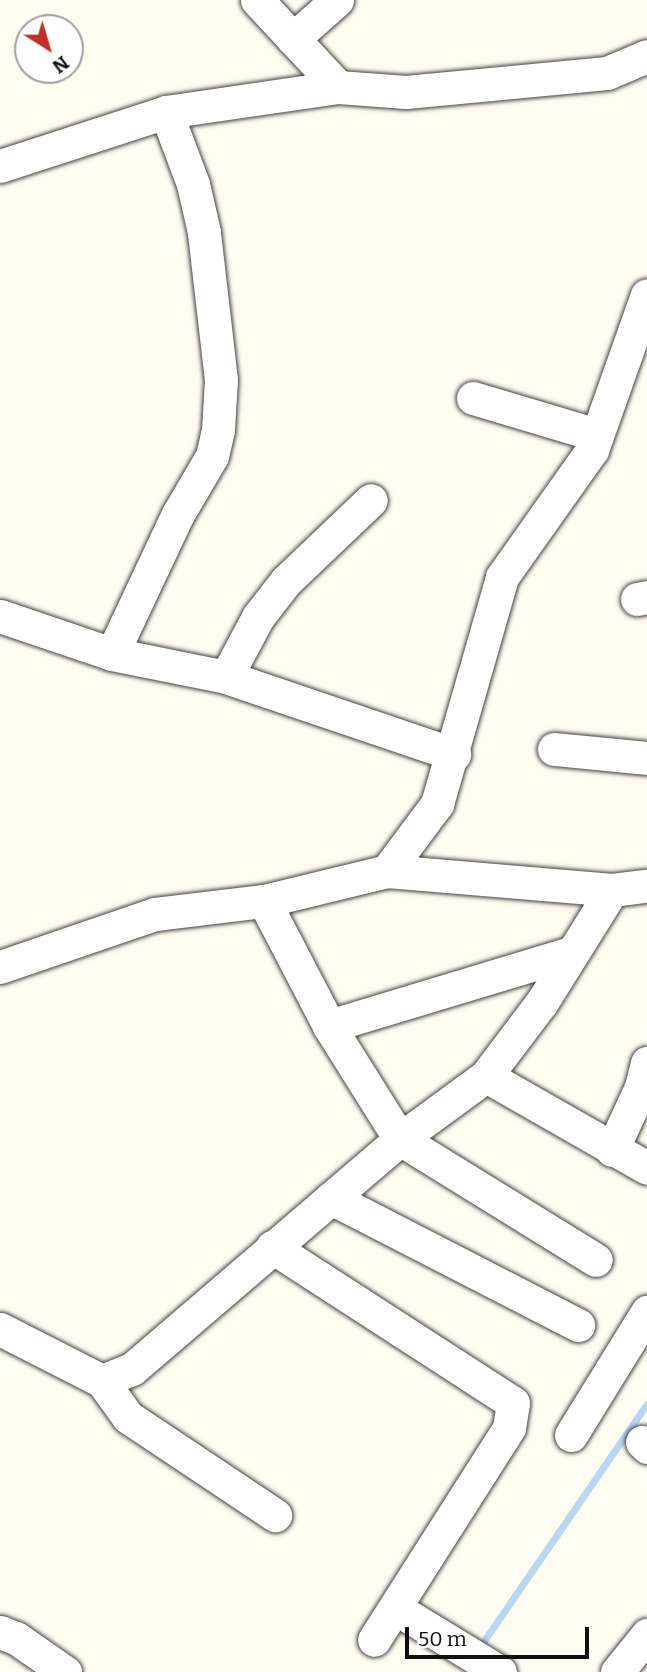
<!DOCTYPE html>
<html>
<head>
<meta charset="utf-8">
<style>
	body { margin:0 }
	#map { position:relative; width:647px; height:1672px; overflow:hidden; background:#fffdf1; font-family:Bitter,serif }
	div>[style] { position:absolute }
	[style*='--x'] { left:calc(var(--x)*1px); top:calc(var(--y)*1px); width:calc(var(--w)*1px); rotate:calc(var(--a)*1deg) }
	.stream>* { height:7px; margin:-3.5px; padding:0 3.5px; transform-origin:3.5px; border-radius:3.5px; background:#b7d7f5 }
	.roads { filter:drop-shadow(0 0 2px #424242) drop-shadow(0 0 2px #424242) }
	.minor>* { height:33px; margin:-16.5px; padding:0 16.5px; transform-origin:16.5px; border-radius:16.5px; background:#fff }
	span { translate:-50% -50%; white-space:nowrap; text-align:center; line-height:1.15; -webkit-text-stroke:7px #fff; paint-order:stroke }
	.north { position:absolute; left:14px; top:14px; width:70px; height:70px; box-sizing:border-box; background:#fff; border:2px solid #9f9f9f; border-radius:50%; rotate:143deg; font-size:19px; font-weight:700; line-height:28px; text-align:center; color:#0f0f0f }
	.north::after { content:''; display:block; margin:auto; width:24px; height:32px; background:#bc322a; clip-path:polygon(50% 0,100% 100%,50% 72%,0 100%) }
	.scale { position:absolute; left:405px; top:1627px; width:184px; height:32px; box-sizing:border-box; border:4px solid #0f0f0f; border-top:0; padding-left:9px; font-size:21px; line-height:24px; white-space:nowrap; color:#0f0f0f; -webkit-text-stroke:5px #fff; paint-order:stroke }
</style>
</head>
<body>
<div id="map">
	<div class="stream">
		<div style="--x:479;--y:1648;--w:296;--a:-55.5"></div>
	</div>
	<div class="roads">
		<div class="minor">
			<div style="--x:257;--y:0;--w:119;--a:47"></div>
			<div style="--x:293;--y:39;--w:59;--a:-41.6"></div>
			<div style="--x:0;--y:166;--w:175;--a:-18"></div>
			<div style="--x:166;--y:112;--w:174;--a:-8.3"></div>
			<div style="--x:338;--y:87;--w:68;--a:4.2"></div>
			<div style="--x:406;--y:92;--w:202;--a:-5.4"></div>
			<div style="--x:607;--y:73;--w:43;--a:-23"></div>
			<div style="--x:473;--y:398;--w:129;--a:16.6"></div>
			<div style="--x:637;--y:599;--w:10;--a:-11"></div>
			<div style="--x:0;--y:616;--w:118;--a:18.7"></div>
			<div style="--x:112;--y:654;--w:116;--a:11.4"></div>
			<div style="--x:226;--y:677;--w:241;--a:18.7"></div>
			<div style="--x:112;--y:654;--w:155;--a:-64.8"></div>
			<div style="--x:178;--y:514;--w:67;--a:-59.6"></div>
			<div style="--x:212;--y:456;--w:27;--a:-77"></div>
			<div style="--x:218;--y:430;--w:50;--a:-86.6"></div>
			<div style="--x:221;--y:380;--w:149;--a:-96.6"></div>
			<div style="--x:204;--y:232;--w:49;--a:-102.9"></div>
			<div style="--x:193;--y:184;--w:77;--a:-110.6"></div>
			<div style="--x:226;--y:677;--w:68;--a:-61.9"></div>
			<div style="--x:258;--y:617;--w:46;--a:-52.1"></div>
			<div style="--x:286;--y:581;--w:117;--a:-43.6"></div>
			<div style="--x:554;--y:749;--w:93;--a:5.5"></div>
			<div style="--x:387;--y:871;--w:84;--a:-53.3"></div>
			<div style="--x:437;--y:804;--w:236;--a:-74"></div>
			<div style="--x:502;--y:577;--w:156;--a:-54.7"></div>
			<div style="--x:592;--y:450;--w:164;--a:-70.5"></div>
			<div style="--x:264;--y:901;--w:141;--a:62.5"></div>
			<div style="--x:329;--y:1026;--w:133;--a:57.9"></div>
			<div style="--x:400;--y:1139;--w:230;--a:31.7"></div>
			<div style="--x:0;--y:967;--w:164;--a:-18.9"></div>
			<div style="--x:155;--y:914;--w:110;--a:-6.8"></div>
			<div style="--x:264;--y:901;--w:127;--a:-13.7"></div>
			<div style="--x:387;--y:871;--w:226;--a:4.8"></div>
			<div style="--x:612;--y:890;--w:35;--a:-7"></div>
			<div style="--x:329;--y:1026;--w:253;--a:-16.8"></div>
			<div style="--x:486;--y:1076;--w:185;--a:29.7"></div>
			<div style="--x:612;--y:1150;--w:69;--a:-65.3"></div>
			<div style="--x:641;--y:1087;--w:25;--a:-76"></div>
			<div style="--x:331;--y:1198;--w:278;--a:27.2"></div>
			<div style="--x:272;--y:1247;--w:287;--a:32.9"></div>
			<div style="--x:513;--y:1403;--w:25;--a:99"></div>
			<div style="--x:509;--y:1428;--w:251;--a:122.5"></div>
			<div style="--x:0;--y:1329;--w:114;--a:27"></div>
			<div style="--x:102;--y:1381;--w:32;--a:-22"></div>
			<div style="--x:132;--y:1369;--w:353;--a:-40.6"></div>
			<div style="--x:400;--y:1139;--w:107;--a:-36.2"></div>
			<div style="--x:486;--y:1076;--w:93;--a:-52.9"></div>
			<div style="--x:542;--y:1002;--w:132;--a:-58"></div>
			<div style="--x:102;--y:1381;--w:44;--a:54.2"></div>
			<div style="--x:128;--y:1417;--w:177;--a:33.7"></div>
			<div style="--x:571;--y:1435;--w:145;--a:-58.3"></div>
			<div style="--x:642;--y:1442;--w:7;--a:45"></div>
			<div style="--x:395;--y:1608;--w:123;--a:31.4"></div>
			<div style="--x:0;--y:1632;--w:17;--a:21"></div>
			<div style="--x:16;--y:1638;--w:60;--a:34.8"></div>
			<div style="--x:617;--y:1672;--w:48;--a:-51"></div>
		</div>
	</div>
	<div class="north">N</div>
	<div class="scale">50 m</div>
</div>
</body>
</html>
